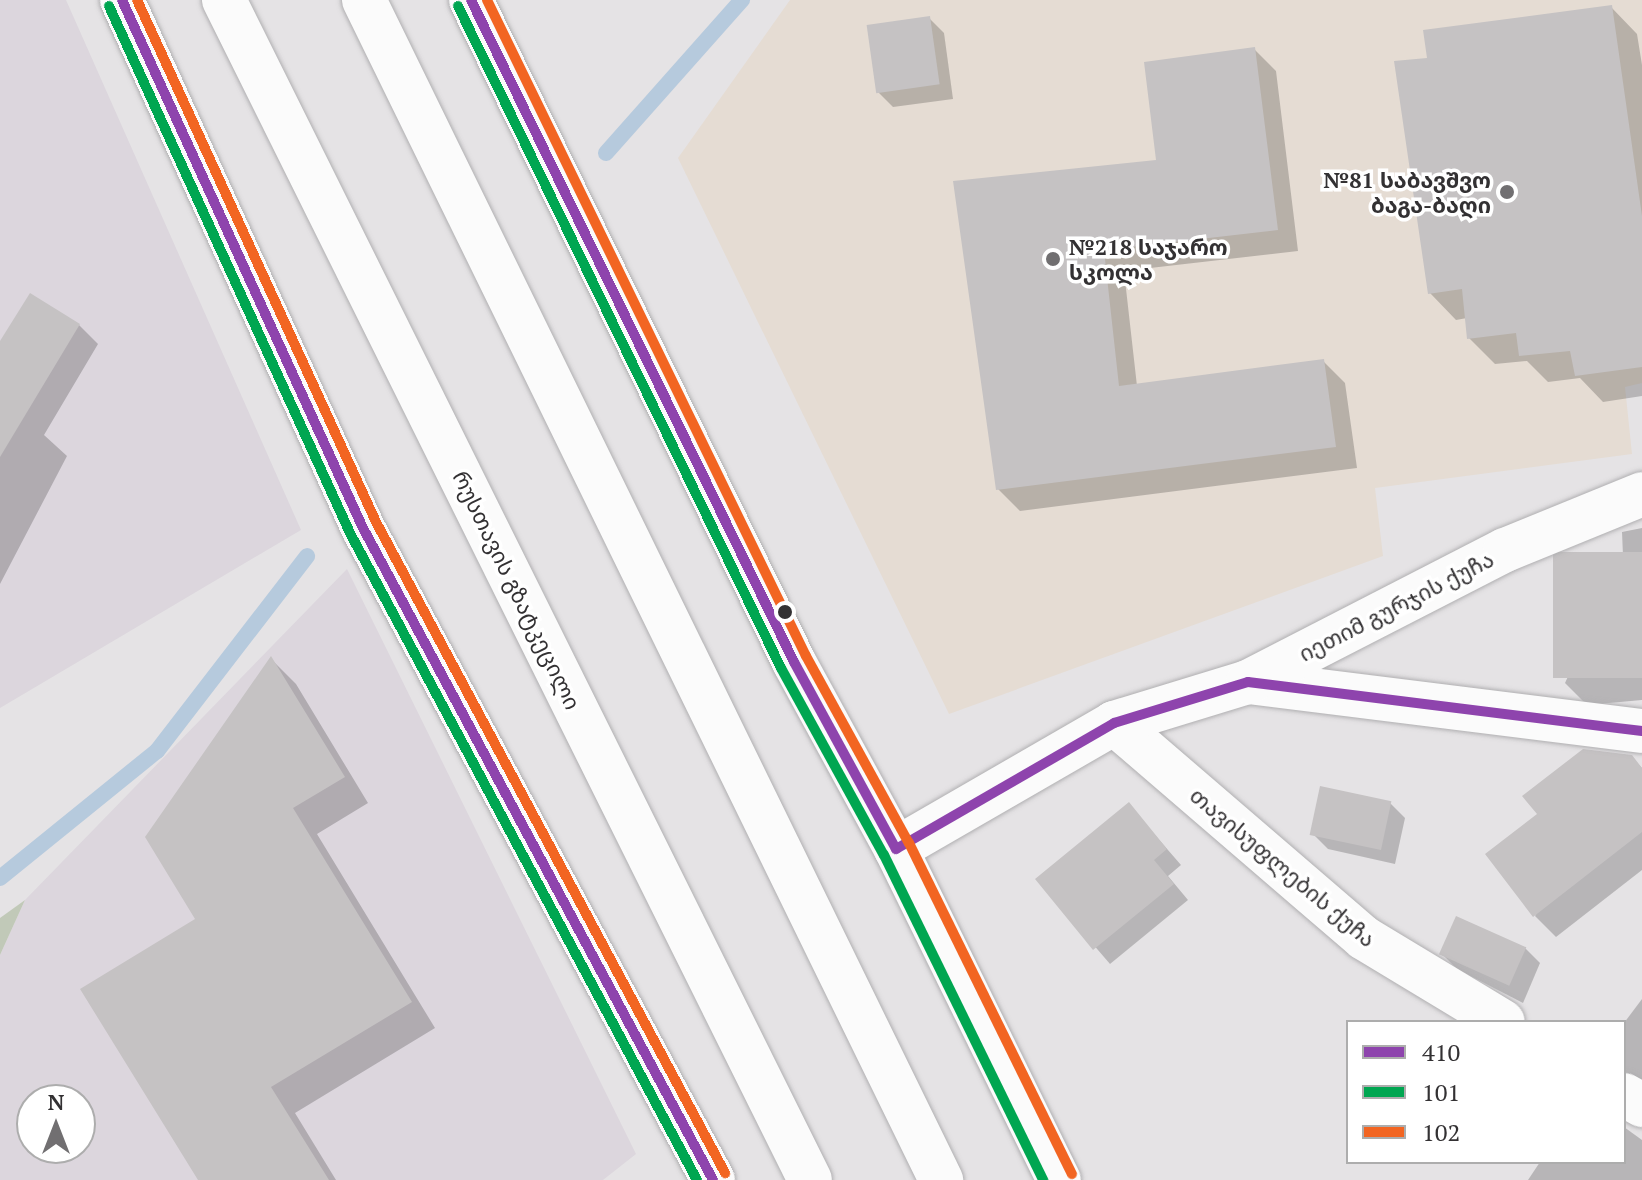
<!DOCTYPE html>
<html>
<head>
<meta charset="utf-8">
<style>
	body { margin:0 }
	#map { position:relative; width:1642px; height:1180px; overflow:hidden; background:#e5e3e5; font-family:"PT Serif","Noto Sans Georgian",serif }
	div>[style] { position:absolute }
	[style*='--x'] { left:calc(var(--x)*1px); top:calc(var(--y)*1px); width:calc(var(--w)*1px); rotate:calc(var(--a)*1deg) }
	.built>* { inset:0; background:#dcd6dd }
	.education>* { inset:0; background:#e5dcd3 }
	.forest>* { inset:0; background:#c1c9b8 }
	.shadow>* { inset:0; background:#0003 }
	.stream>* { height:16px; margin:-8px; padding:0 8px; transform-origin:8px; border-radius:8px; background:#b6cadd }
	.building>* { inset:0; background:#c5c2c3; transform-origin:0 0 }
	.roads { filter:drop-shadow(0 0 2px #b0afb1) drop-shadow(0 0 2px #b0afb1) }
	.minor>* { height:44px; margin:-22px; padding:0 22px; transform-origin:22px; border-radius:22px; background:#fbfbfb }
	.tertiary>* { height:44px; margin:-22px; padding:0 22px; transform-origin:22px; border-radius:22px; background:#fbfbfb }
	.motorway>* { height:44px; margin:-22px; padding:0 22px; transform-origin:22px; border-radius:22px; background:#fbfbfb }
	.bus-1>* { height:10px; margin:-5px; padding:0 5px; transform-origin:5px; border-radius:5px; background:#8e44ad }
	.bus-2>* { height:10px; margin:-5px; padding:0 5px; transform-origin:5px; border-radius:5px; background:#00a651 }
	.bus-3>* { height:10px; margin:-5px; padding:0 5px; transform-origin:5px; border-radius:5px; background:#f26522 }
	.dots>* { width:22px; height:22px; translate:-50% -50%; box-sizing:border-box; border:4px solid #fff; border-radius:50% }
	span { translate:-50% -50%; white-space:nowrap; text-align:center; line-height:1.15; -webkit-text-stroke:7px #fff; paint-order:stroke }
	.poi-label { font-size:22px; color:#333133; font-weight:700 }
	.right { translate:-100% -50%; text-align:right }
	.left { translate:0 -50%; text-align:left }
	.street-label { font-size:22px; color:#333133 }
	.legend { position:absolute; left:1346px; top:1020px; width:280px; height:144px; box-sizing:border-box; background:#fff; border:2px solid #adadad; margin:0; padding:10px 14px; list-style:none; font-size:24px; color:#333133 }
	.legend li { display:flex; align-items:center; gap:16px; height:40px }
	.legend b { width:40px; border:2px solid #adadad }
	.north { position:absolute; left:16px; top:1084px; width:80px; height:80px; box-sizing:border-box; background:#fff; border:2px solid #adadad; border-radius:50%; rotate:0deg; font-size:22px; font-weight:700; line-height:32px; text-align:center; color:#333133 }
	.north::after { content:''; display:block; margin:auto; width:28px; height:36px; background:#716f71; clip-path:polygon(50% 0,100% 100%,50% 72%,0 100%) }
</style>
</head>
<body>
<div id="map">
	<div class="built">
		<div style="clip-path:polygon(0 0,66px 0,301px 530px,0 708px)"></div>
		<div style="clip-path:polygon(evenodd,347px 569px,636px 1154px,603px 1180px,0 1180px,0 955px,25px 900px,347px 569px,32px 1100px,80px 1100px,80px 1148px,32px 1148px,32px 1100px)"></div>
	</div>
	<div class="education">
		<div style="clip-path:polygon(790px 0,1642px 0,1642px 383px,1625px 387px,1632px 454px,1375px 488px,1383px 556px,949px 714px,678px 158px)"></div>
	</div>
	<div class="forest">
		<div style="clip-path:polygon(25px 900px,0 955px,0 918px)"></div>
	</div>
	<div class="shadow">
		<div style="clip-path:polygon(1611px 7px,1637px 34px,1642px 65px,1642px 396px,1603px 402px,1580px 378px,1548px 382px,1527px 361px,1495px 364px,1469px 338px,1467px 318px,1456px 320px,1430px 293px,1429px 60px)"></div>
		<div style="clip-path:polygon(929px 18px,944px 33px,953px 99px,893px 107px,878px 92px)"></div>
		<div style="clip-path:polygon(1254px 49px,1276px 71px,1298px 251px,1124px 271px,1137px 386px,1323px 361px,1345px 383px,1357px 468px,1020px 511px,998px 489px,955px 183px,1158px 162px)"></div>
		<div style="clip-path:polygon(30px 296px,79px 325px,98px 344px,44px 435px,67px 456px,0 584px,0 345px)"></div>
		<div style="clip-path:polygon(1642px 528px,1642px 700px,1587px 705px,1565px 683px,1623px 556px,1622px 532px)"></div>
		<div style="clip-path:polygon(271px 659px,296px 684px,368px 803px,317px 834px,435px 1028px,295px 1113px,336px 1180px,200px 1180px,198px 919px)"></div>
		<div style="clip-path:polygon(1631px 757px,1642px 768px,1642px 870px,1556px 937px,1535px 916px)"></div>
		<div style="clip-path:polygon(1390px 803px,1405px 818px,1395px 864px,1328px 849px,1313px 834px)"></div>
		<div style="clip-path:polygon(1129px 805px,1181px 865px,1168px 876px,1188px 900px,1110px 964px,1037px 879px)"></div>
		<div style="clip-path:polygon(1525px 948px,1540px 963px,1523px 1003px,1457px 969px,1442px 954px)"></div>
		<div style="clip-path:polygon(1642px 999px,1642px 1091px,1624px 1103px,1624px 1023px)"></div>
		<div style="clip-path:polygon(1624px 1127px,1642px 1140px,1642px 1180px,1528px 1180px,1540px 1162px,1624px 1162px)"></div>
	</div>
	<div class="stream">
		<div style="--x:606;--y:153;--w:205;--a:-48.4"></div>
		<div style="--x:0;--y:878;--w:202;--a:-39"></div>
		<div style="--x:157;--y:751;--w:246;--a:-52.4"></div>
	</div>
	<div class="building">
		<div style="clip-path:polygon(1612px 5px,1642px 216px,1642px 367px,1575px 376px,1570px 351px,1519px 356px,1516px 333px,1467px 339px,1462px 289px,1428px 294px,1394px 61px,1427px 58px,1423px 30px)"></div>
		<div style="left:930px;top:16px;width:69px;height:64px;rotate:82deg"></div>
		<div style="clip-path:polygon(1255px 47px,1278px 230px,1104px 250px,1119px 386px,1324px 359px,1336px 447px,996px 490px,953px 181px,1156px 160px,1144px 62px)"></div>
		<div style="clip-path:polygon(30px 293px,80px 324px,0 457px,0 341px)"></div>
		<div style="left:1642px;top:552px;width:126px;height:89px;rotate:90deg"></div>
		<div style="clip-path:polygon(271px 656px,345px 777px,293px 808px,412px 1002px,271px 1087px,329px 1180px,198px 1180px,80px 989px,195px 919px,145px 837px)"></div>
		<div style="clip-path:polygon(1583px 749px,1632px 755px,1642px 768px,1642px 832px,1533px 917px,1485px 854px,1537px 814px,1522px 796px)"></div>
		<div style="left:1320px;top:786px;width:73px;height:50px;rotate:12deg"></div>
		<div style="clip-path:polygon(1129px 802px,1167px 849px,1154px 860px,1174px 884px,1093px 950px,1035px 879px)"></div>
		<div style="left:1456px;top:916px;width:77px;height:42px;rotate:24deg"></div>
	</div>
	<div class="roads">
		<div class="minor">
			<div style="--x:1248;--y:682;--w:397;--a:7.1"></div>
			<div style="--x:1114;--y:723;--w:330;--a:40.7"></div>
			<div style="--x:1364;--y:938;--w:162;--a:31.1"></div>
			<div style="--x:896;--y:849;--w:252;--a:-30"></div>
			<div style="--x:1114;--y:723;--w:140;--a:-17"></div>
			<div style="--x:1248;--y:682;--w:289;--a:-27.2"></div>
			<div style="--x:1505;--y:550;--w:148;--a:-22.2"></div>
			<div style="--x:1624;--y:1095;--w:21;--a:29"></div>
		</div>
		<div class="tertiary">
			<div style="--x:122;--y:0;--w:580;--a:65.47"></div>
			<div style="--x:363;--y:528;--w:740;--a:61.77"></div>
			<div style="--x:471;--y:0;--w:737;--a:63.99"></div>
			<div style="--x:794;--y:662;--w:213;--a:61.4"></div>
			<div style="--x:896;--y:849;--w:369;--a:63.8"></div>
		</div>
		<div class="motorway">
			<div style="--x:224;--y:0;--w:1317;--a:63.59"></div>
			<div style="--x:364;--y:0;--w:1314;--a:63.94"></div>
		</div>
	</div>
	<div class="bus-1">
		<div style="--x:122;--y:0;--w:580;--a:65.47"></div>
		<div style="--x:363;--y:528;--w:740;--a:61.77"></div>
		<div style="--x:471;--y:0;--w:737;--a:63.99"></div>
		<div style="--x:794;--y:662;--w:213;--a:61.4"></div>
		<div style="--x:896;--y:849;--w:252;--a:-30"></div>
		<div style="--x:1114;--y:723;--w:140;--a:-17"></div>
		<div style="--x:1248;--y:682;--w:397;--a:7.1"></div>
	</div>
	<div class="bus-2">
		<div style="--x:109;--y:6;--w:582;--a:65.42"></div>
		<div style="--x:351;--y:535;--w:732;--a:61.79"></div>
		<div style="--x:458;--y:6;--w:737;--a:63.99"></div>
		<div style="--x:781;--y:668;--w:213;--a:61.2"></div>
		<div style="--x:884;--y:855;--w:362;--a:63.9"></div>
	</div>
	<div class="bus-3">
		<div style="--x:137;--y:0;--w:574;--a:65.4"></div>
		<div style="--x:376;--y:522;--w:739;--a:61.8"></div>
		<div style="--x:487;--y:0;--w:729;--a:64.07"></div>
		<div style="--x:806;--y:656;--w:213;--a:61.2"></div>
		<div style="--x:909;--y:843;--w:369;--a:63.8"></div>
	</div>
	<div class="dots">
		<div style="left:1507px;top:192px;background:#716f71"></div>
		<div style="left:1053px;top:259px;background:#716f71"></div>
		<div style="left:785px;top:612px;background:#333133"></div>
	</div>
	<div class="poi-label">
		<span class="right" style="left:1491px;top:192px">№81 საბავშვო<br>ბაგა-ბაღი</span>
		<span class="left" style="left:1069px;top:259px">№218 საჯარო<br>სკოლა</span>
	</div>
	<div class="street-label">
		<span style="left:517px;top:590px;rotate:64deg">რუსთავის გზატკეცილი</span>
		<span style="left:1396px;top:606px;rotate:-27deg">იეთიმ გურჯის ქუჩა</span>
		<span style="left:1283px;top:867px;rotate:40deg">თავისუფლების ქუჩა</span>
	</div>
	<ul class="legend">
	<li><b style="height:10px;background:#8e44ad"></b>410</li>
	<li><b style="height:10px;background:#00a651"></b>101</li>
	<li><b style="height:10px;background:#f26522"></b>102</li>
	</ul>
	<div class="north">N</div>
</div>
</body>
</html>
